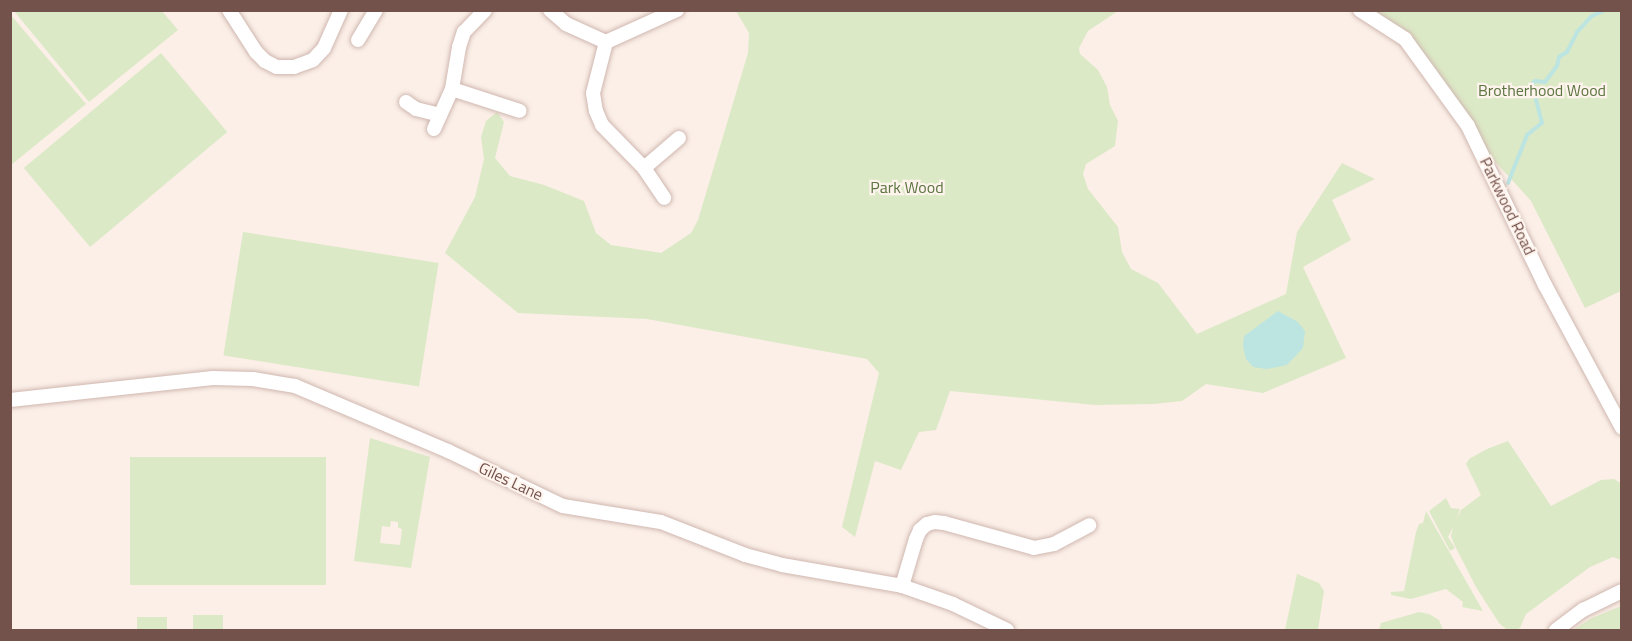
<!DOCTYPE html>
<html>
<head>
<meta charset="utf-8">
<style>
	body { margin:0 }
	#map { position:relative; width:1632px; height:641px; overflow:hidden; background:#fbefe7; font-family:"Titillium Web",sans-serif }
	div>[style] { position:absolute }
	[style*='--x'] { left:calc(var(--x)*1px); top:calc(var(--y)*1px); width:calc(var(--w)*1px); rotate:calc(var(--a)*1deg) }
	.green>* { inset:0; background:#dce9c6; transform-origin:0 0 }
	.water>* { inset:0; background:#bce4e1 }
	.stream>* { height:4px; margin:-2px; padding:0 2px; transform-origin:2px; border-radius:2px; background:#bce4e1 }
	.roads { filter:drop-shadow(0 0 2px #cfb7b0) drop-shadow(0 0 2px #cfb7b0) }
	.minor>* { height:14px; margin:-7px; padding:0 7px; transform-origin:7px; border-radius:7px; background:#fff }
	span { translate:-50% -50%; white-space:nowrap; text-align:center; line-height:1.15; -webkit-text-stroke:4.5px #fef4ed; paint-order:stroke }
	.park-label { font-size:16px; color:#5c7441 }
	.street-label { font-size:16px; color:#74524c }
	.frame { position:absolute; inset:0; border:12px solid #74524c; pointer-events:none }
</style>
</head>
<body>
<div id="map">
	<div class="green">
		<div style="clip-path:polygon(14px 11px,162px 11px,178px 30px,89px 102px)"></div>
		<div style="clip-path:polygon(736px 11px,1118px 11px,1088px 31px,1079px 48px,1080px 54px,1098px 70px,1107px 87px,1110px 105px,1118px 121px,1115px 146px,1086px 164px,1083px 174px,1088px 189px,1118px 227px,1122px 252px,1131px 269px,1158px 283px,1197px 334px,1286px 294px,1297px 232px,1342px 163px,1375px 179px,1332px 200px,1351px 240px,1303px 267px,1346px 358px,1263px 393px,1206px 384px,1182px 401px,1154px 404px,1095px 405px,950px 391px,936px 430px,919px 432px,901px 470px,875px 461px,855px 537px,842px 527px,879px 373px,867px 359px,647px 319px,518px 313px,445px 253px,475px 197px,484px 159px,481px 137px,486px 121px,497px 112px,504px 122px,495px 158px,510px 176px,544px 185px,584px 201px,596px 233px,611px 245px,661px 253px,691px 233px,698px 220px,748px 53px,749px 33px)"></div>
		<div style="clip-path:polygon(1373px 11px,1621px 11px,1621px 291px,1585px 308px,1531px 201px,1491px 157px,1410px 33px)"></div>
		<div style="clip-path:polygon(10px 14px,86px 104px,11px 165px,10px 165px)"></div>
		<div style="left:161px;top:53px;width:103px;height:179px;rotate:50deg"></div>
		<div style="left:243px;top:232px;width:198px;height:125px;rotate:9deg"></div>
		<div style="clip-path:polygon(evenodd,370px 438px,430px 457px,411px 568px,354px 561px,370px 438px,391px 521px,398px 522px,398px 528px,402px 529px,400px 545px,380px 543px,382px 526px,390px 527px,391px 521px)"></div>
		<div style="clip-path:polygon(1508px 441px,1551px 506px,1601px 480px,1614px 479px,1622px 484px,1621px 560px,1613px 557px,1590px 567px,1526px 614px,1520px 628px,1514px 630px,1506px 629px,1499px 623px,1476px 587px,1454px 544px,1451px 536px,1453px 527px,1448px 537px,1455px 548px,1450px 551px,1429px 511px,1446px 498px,1451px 508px,1460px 509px,1457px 519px,1461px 510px,1481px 495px,1466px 464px,1469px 459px,1487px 449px)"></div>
		<div style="left:326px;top:457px;width:128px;height:196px;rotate:90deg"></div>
		<div style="clip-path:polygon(1426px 511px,1483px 611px,1462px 607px,1463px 602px,1446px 589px,1411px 599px,1391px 595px,1391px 592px,1404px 591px,1416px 532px,1419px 524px,1423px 523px)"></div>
		<div style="clip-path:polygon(1297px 574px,1319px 583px,1324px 591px,1318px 630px,1285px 630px)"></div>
		<div style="clip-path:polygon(1621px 606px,1621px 630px,1573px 630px,1592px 618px)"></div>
		<div style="clip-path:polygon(1419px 612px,1429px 614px,1439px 620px,1443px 630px,1379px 630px,1381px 623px)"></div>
		<div style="left:223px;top:615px;width:15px;height:30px;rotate:90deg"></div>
		<div style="left:137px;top:617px;width:30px;height:13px"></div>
	</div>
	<div class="water">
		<div style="clip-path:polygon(1278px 311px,1298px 322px,1305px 331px,1303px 348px,1287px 365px,1267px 369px,1253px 367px,1246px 359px,1243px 346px,1244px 336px)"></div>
	</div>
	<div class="stream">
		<div style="--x:1508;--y:183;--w:52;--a:-68.4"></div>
		<div style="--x:1527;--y:135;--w:19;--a:-39"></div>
		<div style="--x:1542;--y:123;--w:40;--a:-104.4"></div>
		<div style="--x:1532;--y:84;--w:4;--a:-45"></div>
		<div style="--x:1535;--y:81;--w:10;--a:6"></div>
		<div style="--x:1545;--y:82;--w:20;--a:-53"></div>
		<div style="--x:1557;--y:66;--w:9;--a:-77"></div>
		<div style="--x:1559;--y:57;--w:9;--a:-32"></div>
		<div style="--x:1567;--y:52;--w:22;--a:-63"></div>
		<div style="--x:1577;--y:32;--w:22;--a:-47"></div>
		<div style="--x:1592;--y:16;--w:14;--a:-25"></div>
	</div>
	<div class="roads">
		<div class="minor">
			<div style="--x:229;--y:10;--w:50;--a:57.3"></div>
			<div style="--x:256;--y:52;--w:13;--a:45"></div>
			<div style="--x:265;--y:61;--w:13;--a:27"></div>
			<div style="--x:277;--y:67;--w:17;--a:0"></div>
			<div style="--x:294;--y:67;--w:20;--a:-20"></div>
			<div style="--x:313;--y:60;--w:16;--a:-47"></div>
			<div style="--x:324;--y:48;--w:42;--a:-65.9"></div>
			<div style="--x:550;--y:10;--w:21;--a:41"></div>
			<div style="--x:566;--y:24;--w:44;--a:24.2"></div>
			<div style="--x:606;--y:42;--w:78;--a:-24.3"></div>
			<div style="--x:1360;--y:10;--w:54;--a:32.8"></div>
			<div style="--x:1405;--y:39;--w:107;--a:54.1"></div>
			<div style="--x:1468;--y:126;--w:177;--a:64.2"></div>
			<div style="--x:1545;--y:285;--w:162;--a:61.7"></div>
			<div style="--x:358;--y:40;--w:35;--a:-59"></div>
			<div style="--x:606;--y:42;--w:53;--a:104.3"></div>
			<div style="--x:593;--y:93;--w:18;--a:81"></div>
			<div style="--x:596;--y:111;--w:15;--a:67"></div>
			<div style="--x:602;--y:125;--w:60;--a:45.7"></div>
			<div style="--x:644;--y:168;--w:36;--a:56"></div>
			<div style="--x:452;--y:89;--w:71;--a:17.9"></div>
			<div style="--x:406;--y:102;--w:12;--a:35"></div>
			<div style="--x:416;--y:109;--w:25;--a:14"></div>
			<div style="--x:434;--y:129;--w:44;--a:-65.8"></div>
			<div style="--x:452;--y:89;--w:43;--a:-80.5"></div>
			<div style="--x:459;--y:47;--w:16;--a:-72"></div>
			<div style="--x:464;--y:32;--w:30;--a:-46"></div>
			<div style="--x:644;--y:168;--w:46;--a:-40.6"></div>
			<div style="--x:10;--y:400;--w:204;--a:-6.2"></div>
			<div style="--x:213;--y:378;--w:40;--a:1.4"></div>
			<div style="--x:253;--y:379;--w:43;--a:9.5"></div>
			<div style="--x:295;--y:386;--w:166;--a:23"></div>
			<div style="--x:448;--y:451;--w:127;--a:25.6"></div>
			<div style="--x:563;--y:506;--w:99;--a:9.3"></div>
			<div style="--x:661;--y:522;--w:90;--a:21.4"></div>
			<div style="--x:745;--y:555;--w:38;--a:15"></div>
			<div style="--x:782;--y:565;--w:122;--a:9.9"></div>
			<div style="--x:902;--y:586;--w:54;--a:19.4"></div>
			<div style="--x:953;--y:604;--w:60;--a:25.7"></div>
			<div style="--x:902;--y:586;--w:49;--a:-73.4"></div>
			<div style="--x:916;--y:539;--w:10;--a:-66"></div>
			<div style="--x:920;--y:530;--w:9;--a:-41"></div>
			<div style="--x:927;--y:524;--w:8;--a:-14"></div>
			<div style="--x:935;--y:522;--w:9;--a:6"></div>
			<div style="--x:944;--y:523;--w:93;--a:15.5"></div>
			<div style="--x:1034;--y:548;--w:20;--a:-11"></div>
			<div style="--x:1054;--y:544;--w:40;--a:-28"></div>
			<div style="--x:1556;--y:630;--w:34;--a:-37"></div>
			<div style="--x:1583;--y:610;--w:43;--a:-26"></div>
		</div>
	</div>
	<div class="park-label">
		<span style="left:1542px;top:90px">Brotherhood Wood</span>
		<span style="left:907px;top:187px">Park Wood</span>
	</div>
	<div class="street-label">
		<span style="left:1508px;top:206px;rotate:64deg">Parkwood Road</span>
		<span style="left:511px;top:481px;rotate:25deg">Giles Lane</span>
	</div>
	<div class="frame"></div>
</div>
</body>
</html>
